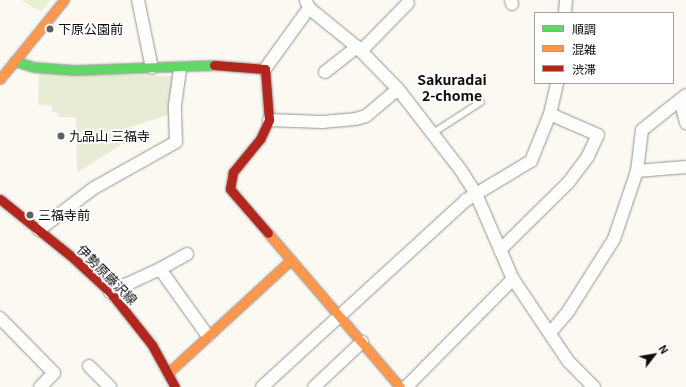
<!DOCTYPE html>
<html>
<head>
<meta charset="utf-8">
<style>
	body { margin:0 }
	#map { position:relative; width:686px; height:387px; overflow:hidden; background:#fbf9f2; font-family:Georgia,"Noto Sans JP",serif }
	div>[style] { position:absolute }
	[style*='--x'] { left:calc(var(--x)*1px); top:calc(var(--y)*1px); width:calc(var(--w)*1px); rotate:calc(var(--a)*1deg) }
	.green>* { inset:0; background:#e7f1d1 }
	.cemetery>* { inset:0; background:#e8ecd5 }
	.roads { filter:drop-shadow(0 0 1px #949390) drop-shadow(0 0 1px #949390) }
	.lane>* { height:6px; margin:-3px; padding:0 3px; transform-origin:3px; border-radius:3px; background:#fefefd }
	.street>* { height:12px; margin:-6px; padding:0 6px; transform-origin:6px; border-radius:6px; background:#fefefd }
	.fast>* { height:9px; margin:-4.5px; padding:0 4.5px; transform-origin:4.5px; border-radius:4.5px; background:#63d668 }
	.slow>* { height:9px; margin:-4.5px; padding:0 4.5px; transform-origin:4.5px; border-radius:4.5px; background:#ff974d }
	.jam>* { height:9px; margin:-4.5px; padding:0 4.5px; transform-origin:4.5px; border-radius:4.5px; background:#b3261e }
	.dots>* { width:11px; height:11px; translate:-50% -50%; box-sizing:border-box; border:2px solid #fff; border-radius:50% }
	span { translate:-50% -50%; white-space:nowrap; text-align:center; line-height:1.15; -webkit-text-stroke:4px #fff; paint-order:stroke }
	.poi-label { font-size:13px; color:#0d0d0d }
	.left { translate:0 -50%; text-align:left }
	.street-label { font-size:13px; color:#0d0d0d }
	.neighbourhood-label { font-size:14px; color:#0d0d0d; font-weight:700 }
	.legend { position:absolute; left:534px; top:12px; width:140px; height:72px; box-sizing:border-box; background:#fff; border:1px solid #9e9e9e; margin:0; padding:5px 7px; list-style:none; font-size:12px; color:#0d0d0d }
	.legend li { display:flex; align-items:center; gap:8px; height:20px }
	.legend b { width:20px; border:1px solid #9e9e9e }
	.north { position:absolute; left:634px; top:335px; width:40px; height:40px; -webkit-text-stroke:3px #fff; paint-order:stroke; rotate:59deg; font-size:11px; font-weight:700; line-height:16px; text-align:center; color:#0d0d0d }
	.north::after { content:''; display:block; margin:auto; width:14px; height:18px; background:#0d0d0d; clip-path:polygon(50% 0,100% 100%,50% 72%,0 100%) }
</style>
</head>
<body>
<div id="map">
	<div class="green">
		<div style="clip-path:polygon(21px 0,51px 0,41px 12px)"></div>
	</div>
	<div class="cemetery">
		<div style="clip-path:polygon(39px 73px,175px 76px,171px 114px,121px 130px,125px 142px,77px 173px,76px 117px,58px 117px,58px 113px,52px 112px,52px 106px,38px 105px)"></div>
	</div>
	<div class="roads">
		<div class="lane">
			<div style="--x:433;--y:133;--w:57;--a:-32.9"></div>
		</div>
		<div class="street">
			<div style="--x:138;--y:0;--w:69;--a:78.4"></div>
			<div style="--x:511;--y:0;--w:4;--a:76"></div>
			<div style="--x:309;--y:8;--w:62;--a:39.1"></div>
			<div style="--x:357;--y:47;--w:59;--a:45.7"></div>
			<div style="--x:398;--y:89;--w:101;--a:52.2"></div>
			<div style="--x:460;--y:169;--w:30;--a:57"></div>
			<div style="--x:476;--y:194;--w:93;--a:66.5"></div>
			<div style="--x:513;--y:279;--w:99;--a:56.1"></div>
			<div style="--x:568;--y:361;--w:37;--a:45"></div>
			<div style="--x:565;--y:13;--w:13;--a:-86"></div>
			<div style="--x:361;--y:51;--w:67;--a:-45.6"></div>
			<div style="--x:265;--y:69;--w:75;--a:-54.2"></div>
			<div style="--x:309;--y:8;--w:8;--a:-113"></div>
			<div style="--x:325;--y:72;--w:41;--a:-38"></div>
			<div style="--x:680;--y:100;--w:24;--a:75"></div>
			<div style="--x:269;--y:120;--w:53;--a:2.2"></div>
			<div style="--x:322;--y:122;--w:33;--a:-5"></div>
			<div style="--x:355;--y:119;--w:11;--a:-15"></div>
			<div style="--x:366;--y:116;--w:42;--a:-40.2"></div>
			<div style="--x:637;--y:171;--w:49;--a:-4.7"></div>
			<div style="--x:39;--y:230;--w:69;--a:-37.4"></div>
			<div style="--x:94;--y:188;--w:94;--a:-29.3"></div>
			<div style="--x:176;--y:142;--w:37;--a:-92"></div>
			<div style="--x:175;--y:105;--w:37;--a:-82"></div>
			<div style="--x:500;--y:250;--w:95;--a:-44.6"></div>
			<div style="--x:568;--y:183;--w:34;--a:-53"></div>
			<div style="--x:588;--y:156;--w:23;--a:-65"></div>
			<div style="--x:598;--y:135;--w:52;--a:-156.4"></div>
			<div style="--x:160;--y:269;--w:31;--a:-29"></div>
			<div style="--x:110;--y:292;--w:55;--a:-24.7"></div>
			<div style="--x:160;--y:269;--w:82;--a:54.4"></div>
			<div style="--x:0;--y:318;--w:77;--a:45.5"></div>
			<div style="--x:54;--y:373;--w:20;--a:135"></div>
			<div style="--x:550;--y:333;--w:30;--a:-50"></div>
			<div style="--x:569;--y:310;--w:84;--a:-57.6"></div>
			<div style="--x:614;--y:239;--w:72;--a:-71.3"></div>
			<div style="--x:637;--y:171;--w:41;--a:-83"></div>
			<div style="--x:642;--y:130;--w:56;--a:-38.5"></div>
			<div style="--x:89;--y:366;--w:30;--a:45"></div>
			<div style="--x:262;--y:387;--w:277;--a:-42.5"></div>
			<div style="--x:466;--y:200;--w:76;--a:-31"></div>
			<div style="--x:531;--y:161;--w:51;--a:-68"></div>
			<div style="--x:550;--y:114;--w:32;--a:-77"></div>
			<div style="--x:314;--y:387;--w:66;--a:-43.2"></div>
			<div style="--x:406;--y:387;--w:152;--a:-45.3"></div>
		</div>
		<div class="fast">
			<div style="--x:14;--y:61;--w:21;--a:17"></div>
			<div style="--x:34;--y:67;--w:41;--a:4.2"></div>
			<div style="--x:75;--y:70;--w:139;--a:-2.1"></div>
		</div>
		<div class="slow">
			<div style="--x:0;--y:79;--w:102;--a:-51"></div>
			<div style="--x:268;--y:233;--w:203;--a:49.4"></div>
			<div style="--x:169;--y:372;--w:166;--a:-42.6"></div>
		</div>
		<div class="jam">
			<div style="--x:214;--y:65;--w:51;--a:4.5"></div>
			<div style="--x:265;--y:69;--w:51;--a:85.5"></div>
			<div style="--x:269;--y:120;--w:21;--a:115"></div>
			<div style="--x:260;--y:139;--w:43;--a:129.3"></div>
			<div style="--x:233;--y:172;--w:17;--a:100"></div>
			<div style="--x:230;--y:189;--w:58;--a:49.2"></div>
			<div style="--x:0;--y:199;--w:91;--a:38.8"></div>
			<div style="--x:71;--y:256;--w:53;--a:42.7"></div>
			<div style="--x:110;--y:292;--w:68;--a:51.6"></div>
			<div style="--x:152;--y:345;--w:48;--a:61.3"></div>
		</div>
	</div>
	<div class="dots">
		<div style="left:50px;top:29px;background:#60605d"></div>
		<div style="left:61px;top:136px;background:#60605d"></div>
		<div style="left:30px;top:215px;background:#60605d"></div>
	</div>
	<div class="poi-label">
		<span class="left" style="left:58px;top:29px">下原公園前</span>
		<span class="left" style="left:69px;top:136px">九品山 三福寺</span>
		<span class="left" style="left:38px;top:215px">三福寺前</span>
	</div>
	<div class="street-label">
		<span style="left:107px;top:275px;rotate:45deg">伊勢原藤沢線</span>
	</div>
	<div class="neighbourhood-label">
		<span style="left:452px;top:87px">Sakuradai<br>2-chome</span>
	</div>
	<ul class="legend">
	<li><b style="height:5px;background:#63d668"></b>順調</li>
	<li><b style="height:5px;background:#ff974d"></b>混雑</li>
	<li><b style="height:5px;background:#b3261e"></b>渋滞</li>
	</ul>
	<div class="north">N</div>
</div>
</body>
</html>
